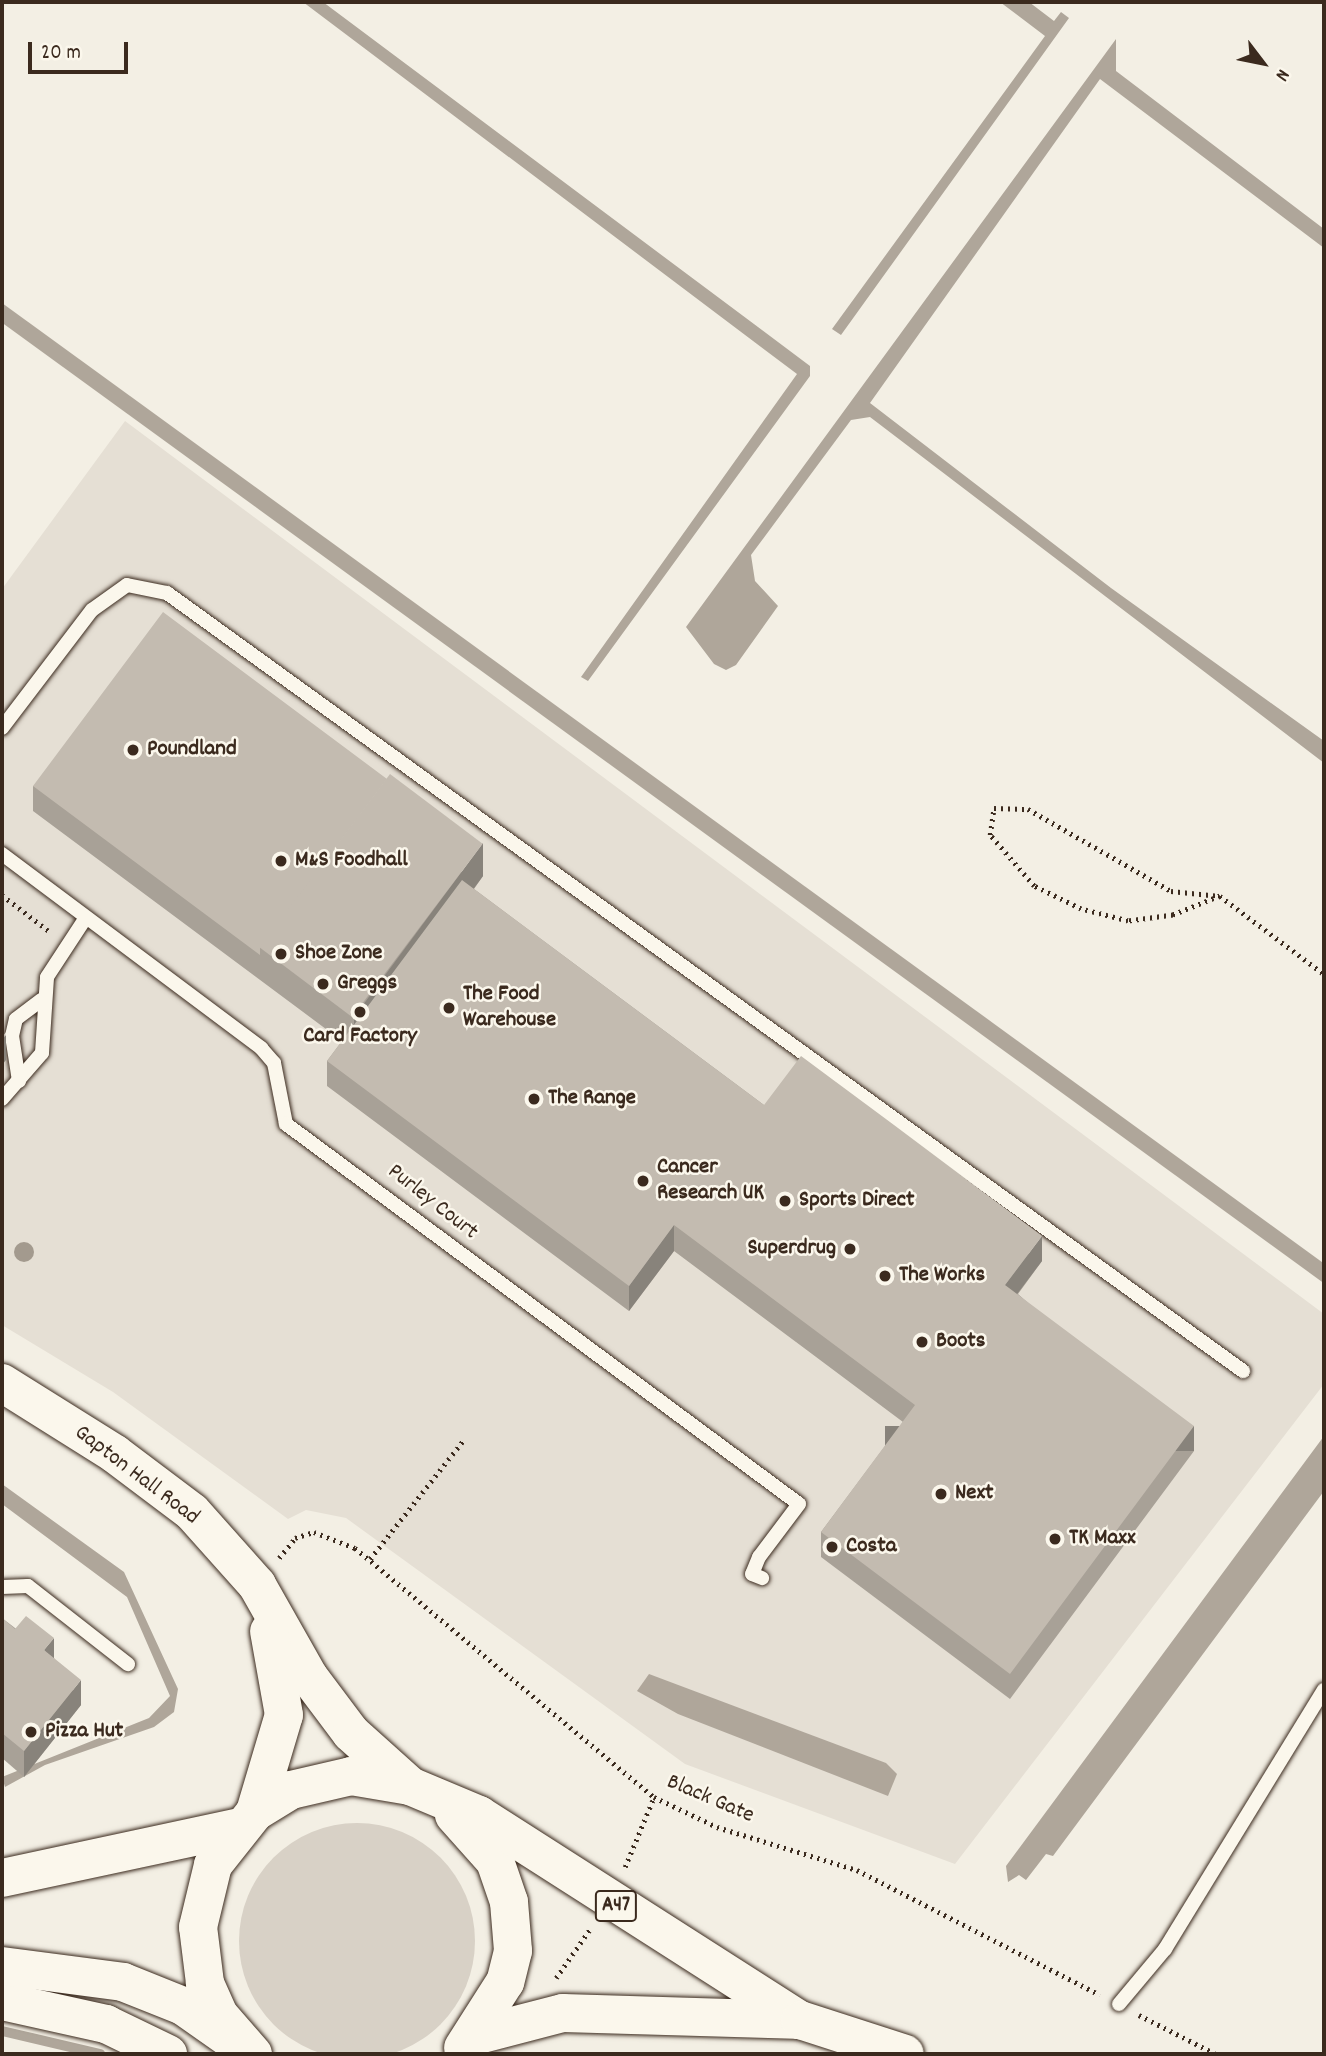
<!DOCTYPE html>
<html>
<head>
<meta charset="utf-8">
<style>
	body { margin:0 }
	#map { position:relative; width:1326px; height:2056px; overflow:hidden; background:#f3efe4; font-family:Dekko,sans-serif }
	div>[style] { position:absolute }
	[style*='--x'] { left:calc(var(--x)*1px); top:calc(var(--y)*1px); width:calc(var(--w)*1px); rotate:calc(var(--a)*1deg) }
	.built>* { inset:0; background:#e5dfd4 }
	.green>* { inset:0; background:#d8d1c6 }
	.round { border-radius:50% }
	.water>* { inset:0; background:#afa69a; transform-origin:0 0 }
	.stream>* { height:10px; margin:-5px; padding:0 5px; transform-origin:5px; border-radius:5px; background:#afa69a }
	.path>* { height:4.5px; margin-top:-2.25px; transform-origin:0; background:repeating-linear-gradient(90deg,#3b2a1e 0 2px,transparent 0 7px) }
	.roads { filter:drop-shadow(0 0 2px #3b2a1e) drop-shadow(0 0 2px #3b2a1e) }
	.lane>* { height:14px; margin:-7px; padding:0 7px; transform-origin:7px; border-radius:7px; background:#fbf7ec }
	.secondary>* { height:38px; margin:-19px; padding:0 19px; transform-origin:19px; border-radius:19px; background:#fbf7ec }
	.primary>* { height:38px; margin:-19px; padding:0 19px; transform-origin:19px; border-radius:19px; background:#fbf7ec }
	.highway>* { height:38px; margin:-19px; padding:0 19px; transform-origin:19px; border-radius:19px; background:#fbf7ec }
	.trees>* { width:20px; height:20px; margin:-10px; border-radius:50%; background:#a39a8e }
	.wall>* { inset:0; background:#a8a197 }
	.shaded-wall>* { inset:0; background:#88837b; transform-origin:0 0 }
	.building>* { inset:0; background:#c3bbb0; transform-origin:0 0 }
	.dots>* { width:19px; height:19px; translate:-50% -50%; box-sizing:border-box; border:4px solid #fbf7ec; border-radius:50% }
	span { translate:-50% -50%; white-space:nowrap; text-align:center; line-height:1.15; -webkit-text-stroke:5px #fbf7ec; paint-order:stroke }
	.shield-label span { padding:2px 5px; background:#fbf7ec; border:2px solid; border-radius:5px; -webkit-text-stroke-width:0 }
	.shield-label { font-size:21px; color:#3b2a1e; font-weight:700 }
	.poi-label { font-size:23px; color:#3b2a1e; font-weight:700 }
	.left { translate:0 -50%; text-align:left }
	.right { translate:-100% -50%; text-align:right }
	.street-label { font-size:23px; color:#3b2a1e }
	.frame { position:absolute; inset:0; border:4px solid #3b2a1e; pointer-events:none }
	.north { position:absolute; left:1228px; top:28px; width:70px; height:70px; -webkit-text-stroke:5px #fbf7ec; paint-order:stroke; rotate:122deg; font-size:19px; font-weight:700; line-height:28px; text-align:center; color:#3b2a1e }
	.north::after { content:''; display:block; margin:auto; width:24px; height:32px; background:#3b2a1e; clip-path:polygon(50% 0,100% 100%,50% 72%,0 100%) }
	.scale { position:absolute; left:28px; top:42px; width:100px; height:32px; box-sizing:border-box; border:4px solid #3b2a1e; border-top:0; padding-left:9px; font-size:21px; line-height:24px; white-space:nowrap; color:#3b2a1e; -webkit-text-stroke:5px #fbf7ec; paint-order:stroke }
</style>
</head>
<body>
<div id="map">
	<div class="built">
		<div style="clip-path:polygon(125px 421px,1324px 1314px,1324px 1384px,955px 1864px,685px 1764px,346px 1518px,306px 1510px,288px 1519px,113px 1392px,2px 1325px,2px 589px)"></div>
	</div>
	<div class="green">
		<div class="round" style="left:239px;top:1823px;width:236px;height:236px"></div>
	</div>
	<div class="water">
		<div style="clip-path:polygon(303px 2px,323px 2px,810px 366px,810px 376px,588px 681px,581px 677px,797px 374px)"></div>
		<div style="clip-path:polygon(1000px 2px,1029px 2px,1054px 21px,1061px 12px,1069px 18px,841px 335px,832px 329px,1045px 36px)"></div>
		<div style="clip-path:polygon(1116px 39px,1116px 71px,1324px 229px,1324px 248px,1100px 79px,870px 403px,1111px 588px,1324px 741px,1324px 763px,870px 417px,851px 420px,751px 555px,755px 581px,778px 606px,736px 665px,726px 670px,714px 664px,686px 627px)"></div>
		<div style="left:2px;top:303px;width:1643px;height:16px;rotate:36deg"></div>
		<div style="clip-path:polygon(1324px 1436px,1324px 1491px,1053px 1856px,1046px 1854px,1026px 1880px,1019px 1875px,1008px 1882px,1006px 1866px)"></div>
		<div style="clip-path:polygon(2px 1484px,124px 1572px,178px 1689px,174px 1712px,154px 1727px,45px 1765px,5px 1787px,2px 1777px,149px 1718px,170px 1696px,127px 1597px,2px 1504px)"></div>
		<div style="clip-path:polygon(649px 1674px,886px 1763px,897px 1774px,888px 1796px,678px 1714px,637px 1691px)"></div>
	</div>
	<div class="stream">
		<div style="--x:2;--y:2031;--w:101;--a:13.2"></div>
	</div>
	<div class="path">
		<div style="--x:2;--y:895;--w:59;--a:37.5"></div>
		<div style="--x:1220;--y:896;--w:51;--a:158"></div>
		<div style="--x:1173;--y:915;--w:45;--a:172.4"></div>
		<div style="--x:1128;--y:921;--w:49;--a:-165.7"></div>
		<div style="--x:1081;--y:909;--w:52;--a:-153.9"></div>
		<div style="--x:1034;--y:886;--w:67;--a:-130.8"></div>
		<div style="--x:990;--y:835;--w:27;--a:-82"></div>
		<div style="--x:994;--y:808;--w:34;--a:2"></div>
		<div style="--x:1028;--y:809;--w:165;--a:29.8"></div>
		<div style="--x:1171;--y:891;--w:49;--a:5.8"></div>
		<div style="--x:1220;--y:896;--w:130;--a:36.9"></div>
		<div style="--x:279;--y:1558;--w:26;--a:-51"></div>
		<div style="--x:295;--y:1538;--w:20;--a:-18"></div>
		<div style="--x:314;--y:1532;--w:44;--a:21.3"></div>
		<div style="--x:355;--y:1548;--w:389;--a:39.8"></div>
		<div style="--x:654;--y:1797;--w:70;--a:25.5"></div>
		<div style="--x:717;--y:1827;--w:146;--a:17.1"></div>
		<div style="--x:857;--y:1870;--w:273;--a:27.2"></div>
		<div style="--x:370;--y:1559;--w:150;--a:-51.8"></div>
		<div style="--x:625;--y:1867;--w:76;--a:-67.5"></div>
		<div style="--x:556;--y:1978;--w:60;--a:-55.2"></div>
		<div style="--x:1139;--y:2015;--w:86;--a:26.9"></div>
	</div>
	<div class="roads">
		<div class="lane">
			<div style="--x:2;--y:728;--w:148;--a:-52.7"></div>
			<div style="--x:92;--y:610;--w:43;--a:-35.5"></div>
			<div style="--x:127;--y:585;--w:41;--a:11.3"></div>
			<div style="--x:167;--y:593;--w:1328;--a:35.87"></div>
			<div style="--x:2;--y:854;--w:324;--a:36.8"></div>
			<div style="--x:261;--y:1048;--w:20;--a:49"></div>
			<div style="--x:274;--y:1063;--w:62;--a:78.9"></div>
			<div style="--x:286;--y:1124;--w:638;--a:36.53"></div>
			<div style="--x:799;--y:1504;--w:66;--a:127"></div>
			<div style="--x:759;--y:1557;--w:18;--a:112"></div>
			<div style="--x:752;--y:1574;--w:11;--a:22"></div>
			<div style="--x:19;--y:1081;--w:46;--a:-98.8"></div>
			<div style="--x:12;--y:1036;--w:17;--a:-77"></div>
			<div style="--x:16;--y:1019;--w:31;--a:-37"></div>
			<div style="--x:2;--y:1099;--w:61;--a:-49"></div>
			<div style="--x:42;--y:1053;--w:76;--a:-86.2"></div>
			<div style="--x:47;--y:977;--w:69;--a:-56.8"></div>
			<div style="--x:2;--y:1587;--w:26;--a:-2"></div>
			<div style="--x:28;--y:1586;--w:127;--a:38"></div>
			<div style="--x:1119;--y:2004;--w:72;--a:-50.1"></div>
			<div style="--x:1165;--y:1949;--w:304;--a:-58.5"></div>
		</div>
		<div class="secondary">
			<div style="--x:2;--y:1383;--w:133;--a:32.1"></div>
			<div style="--x:115;--y:1454;--w:96;--a:37"></div>
			<div style="--x:192;--y:1512;--w:98;--a:48.3"></div>
			<div style="--x:257;--y:1585;--w:106;--a:60.5"></div>
			<div style="--x:309;--y:1677;--w:70;--a:53.1"></div>
			<div style="--x:351;--y:1733;--w:79;--a:41.9"></div>
			<div style="--x:255;--y:1812;--w:101;--a:-73.4"></div>
			<div style="--x:284;--y:1715;--w:85;--a:-100.1"></div>
		</div>
		<div class="primary">
			<div style="--x:2;--y:2001;--w:107;--a:12.5"></div>
			<div style="--x:106;--y:2024;--w:69;--a:25.8"></div>
		</div>
		<div class="highway">
			<div style="--x:454;--y:1815;--w:62;--a:48.3"></div>
			<div style="--x:495;--y:1861;--w:43;--a:71.1"></div>
			<div style="--x:509;--y:1902;--w:49;--a:85.3"></div>
			<div style="--x:513;--y:1951;--w:32;--a:104"></div>
			<div style="--x:505;--y:1982;--w:78;--a:122.5"></div>
			<div style="--x:2;--y:1878;--w:243;--a:-12.1"></div>
			<div style="--x:2;--y:1966;--w:122;--a:7.5"></div>
			<div style="--x:123;--y:1982;--w:65;--a:21.8"></div>
			<div style="--x:183;--y:2006;--w:57;--a:35.1"></div>
			<div style="--x:474;--y:2036;--w:92;--a:-14.5"></div>
			<div style="--x:563;--y:2013;--w:232;--a:1.7"></div>
			<div style="--x:253;--y:2054;--w:52;--a:-131.1"></div>
			<div style="--x:219;--y:2015;--w:35;--a:-114"></div>
			<div style="--x:205;--y:1983;--w:56;--a:-97.1"></div>
			<div style="--x:198;--y:1927;--w:64;--a:-76.4"></div>
			<div style="--x:213;--y:1865;--w:68;--a:-51.6"></div>
			<div style="--x:255;--y:1812;--w:42;--a:-31.4"></div>
			<div style="--x:291;--y:1790;--w:62;--a:-13.1"></div>
			<div style="--x:351;--y:1776;--w:60;--a:9.6"></div>
			<div style="--x:410;--y:1786;--w:75;--a:22.8"></div>
			<div style="--x:479;--y:1815;--w:381;--a:32.6"></div>
			<div style="--x:800;--y:2020;--w:110;--a:17.9"></div>
		</div>
	</div>
	<div class="trees">
		<div style="left:24px;top:1252px"></div>
	</div>
	<div class="wall">
		<div style="clip-path:polygon(33px 786px,483px 876px,474px 889px,764px 1105px,1042px 1261px,1018px 1294px,1194px 1451px,1010px 1699px,821px 1557px,821px 1532px,903px 1422px,674px 1251px,629px 1311px,327px 1086px,327px 1061px,342px 1041px,33px 811px)"></div>
		<div style="clip-path:polygon(2px 1618px,54px 1658px,81px 1705px,24px 1777px,2px 1758px)"></div>
	</div>
	<div class="shaded-wall">
		<div style="clip-path:polygon(483px 843px,483px 876px,354px 1050px,354px 1017px)"></div>
		<div style="clip-path:polygon(6px 1035px,6px 1060px,2px 1065px,2px 1040px)"></div>
		<div style="clip-path:polygon(674px 1225px,674px 1251px,629px 1311px,629px 1286px)"></div>
		<div style="clip-path:polygon(1042px 1236px,1042px 1261px,1005px 1310px,1005px 1285px)"></div>
		<div style="left:1194px;top:1426px;width:25px;height:309px;rotate:90deg"></div>
		<div style="clip-path:polygon(54px 1638px,54px 1663px,44px 1650px)"></div>
		<div style="clip-path:polygon(81px 1680px,81px 1705px,24px 1777px,24px 1751px)"></div>
	</div>
	<div class="building">
		<div style="clip-path:polygon(163px 612px,387px 779px,260px 948px,260px 955px,33px 786px)"></div>
		<div style="left:390px;top:774px;width:116px;height:217px;rotate:37deg"></div>
		<div style="clip-path:polygon(462px 880px,764px 1105px,801px 1056px,894px 1125px,1042px 1236px,1005px 1285px,1194px 1426px,1010px 1674px,821px 1532px,915px 1405px,674px 1225px,629px 1286px,327px 1061px)"></div>
		<div style="clip-path:polygon(2px 1032px,6px 1035px,2px 1040px)"></div>
		<div style="clip-path:polygon(26px 1616px,54px 1638px,44px 1650px,81px 1680px,24px 1751px,2px 1733px,2px 1618px,15px 1629px)"></div>
	</div>
	<div class="dots">
		<div style="left:133px;top:750px;background:#3b2a1e"></div>
		<div style="left:281px;top:861px;background:#3b2a1e"></div>
		<div style="left:281px;top:954px;background:#3b2a1e"></div>
		<div style="left:323px;top:984px;background:#3b2a1e"></div>
		<div style="left:449px;top:1008px;background:#3b2a1e"></div>
		<div style="left:360px;top:1012px;background:#3b2a1e"></div>
		<div style="left:534px;top:1099px;background:#3b2a1e"></div>
		<div style="left:643px;top:1181px;background:#3b2a1e"></div>
		<div style="left:785px;top:1201px;background:#3b2a1e"></div>
		<div style="left:850px;top:1249px;background:#3b2a1e"></div>
		<div style="left:885px;top:1276px;background:#3b2a1e"></div>
		<div style="left:922px;top:1342px;background:#3b2a1e"></div>
		<div style="left:941px;top:1494px;background:#3b2a1e"></div>
		<div style="left:1055px;top:1539px;background:#3b2a1e"></div>
		<div style="left:832px;top:1547px;background:#3b2a1e"></div>
		<div style="left:31px;top:1732px;background:#3b2a1e"></div>
	</div>
	<div class="shield-label">
		<span style="left:616px;top:1906px">A47</span>
	</div>
	<div class="poi-label">
		<span class="left" style="left:147px;top:750px">Poundland</span>
		<span class="left" style="left:295px;top:861px">M&amp;S Foodhall</span>
		<span class="left" style="left:295px;top:954px">Shoe Zone</span>
		<span class="left" style="left:337px;top:984px">Greggs</span>
		<span class="left" style="left:463px;top:1008px">The Food<br>Warehouse</span>
		<span style="left:360px;top:1037px">Card Factory</span>
		<span class="left" style="left:548px;top:1099px">The Range</span>
		<span class="left" style="left:657px;top:1181px">Cancer<br>Research UK</span>
		<span class="left" style="left:799px;top:1201px">Sports Direct</span>
		<span class="right" style="left:836px;top:1249px">Superdrug</span>
		<span class="left" style="left:899px;top:1276px">The Works</span>
		<span class="left" style="left:936px;top:1342px">Boots</span>
		<span class="left" style="left:955px;top:1494px">Next</span>
		<span class="left" style="left:1069px;top:1539px">TK Maxx</span>
		<span class="left" style="left:846px;top:1547px">Costa</span>
		<span class="left" style="left:45px;top:1732px">Pizza Hut</span>
	</div>
	<div class="street-label">
		<span style="left:432px;top:1203px;rotate:38deg">Purley Court</span>
		<span style="left:136px;top:1476px;rotate:37deg">Gapton Hall Road</span>
		<span style="left:710px;top:1800px;rotate:23deg">Black Gate</span>
	</div>
	<div class="frame"></div>
	<div class="north">N</div>
	<div class="scale">20 m</div>
</div>
</body>
</html>
